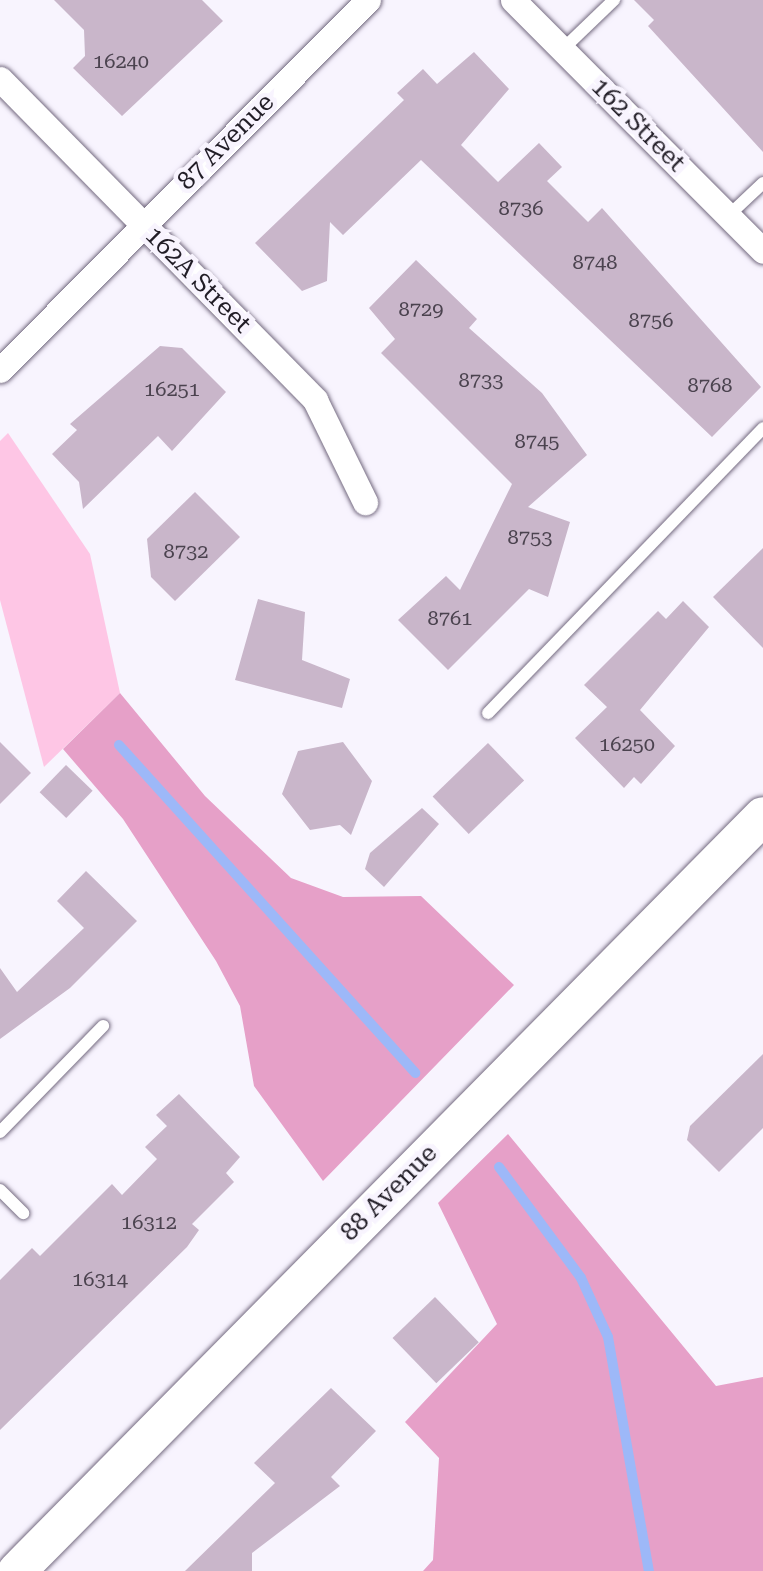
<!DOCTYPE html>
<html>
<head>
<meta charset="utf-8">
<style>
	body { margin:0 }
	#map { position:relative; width:763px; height:1571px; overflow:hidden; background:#f8f4fe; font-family:"Roboto Serif",serif }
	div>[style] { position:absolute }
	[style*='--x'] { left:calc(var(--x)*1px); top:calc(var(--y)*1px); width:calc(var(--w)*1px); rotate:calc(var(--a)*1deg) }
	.green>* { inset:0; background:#fec6e5 }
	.forest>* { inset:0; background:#e6a0c8 }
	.stream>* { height:10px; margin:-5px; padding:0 5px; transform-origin:5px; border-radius:5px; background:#9db8f8 }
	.building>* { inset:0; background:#c9b6ca; transform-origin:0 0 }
	.roads { filter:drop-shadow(0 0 2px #746a80) drop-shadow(0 0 2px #746a80) }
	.lane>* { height:12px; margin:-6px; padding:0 6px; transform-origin:6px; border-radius:6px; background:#fff }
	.street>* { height:25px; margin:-12.5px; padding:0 12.5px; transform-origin:12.5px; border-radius:12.5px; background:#fff }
	.secondary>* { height:38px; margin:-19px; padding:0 19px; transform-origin:19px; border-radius:19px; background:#fff }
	span { translate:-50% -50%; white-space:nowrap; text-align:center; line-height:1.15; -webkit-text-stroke:9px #f8f4fe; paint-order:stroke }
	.number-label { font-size:20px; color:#4b434f }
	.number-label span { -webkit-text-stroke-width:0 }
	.street-label { font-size:25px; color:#211d26 }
</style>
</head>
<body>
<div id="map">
	<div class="green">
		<div style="clip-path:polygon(8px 433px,90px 554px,120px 693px,44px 767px,0 600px,0 441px)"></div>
	</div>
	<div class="forest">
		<div style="clip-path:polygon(120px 693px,205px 796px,291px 878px,343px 897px,421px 896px,514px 985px,323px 1181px,254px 1086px,240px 1006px,216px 961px,123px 819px,63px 749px)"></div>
		<div style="clip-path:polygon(508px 1134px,716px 1386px,763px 1377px,763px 1571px,423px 1571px,433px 1560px,439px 1458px,405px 1422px,497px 1324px,438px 1203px)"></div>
	</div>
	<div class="stream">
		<div style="--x:119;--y:745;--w:442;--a:47.9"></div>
		<div style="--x:499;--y:1167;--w:138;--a:53.5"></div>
		<div style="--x:581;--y:1278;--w:65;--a:65.4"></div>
		<div style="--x:608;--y:1337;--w:238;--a:80.1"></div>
	</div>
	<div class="building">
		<div style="clip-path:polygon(54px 0,202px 0,223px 21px,122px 116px,73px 68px,85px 56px,84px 30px)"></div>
		<div style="clip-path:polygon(634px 0,763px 0,763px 152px,648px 26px,654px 20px)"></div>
		<div style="clip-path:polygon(474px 52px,509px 89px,461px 145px,498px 182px,539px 143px,562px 167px,547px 181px,588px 222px,602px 208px,761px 387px,712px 437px,421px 160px,343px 235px,330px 222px,327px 281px,302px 291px,255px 243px,404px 100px,397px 93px,423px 69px,437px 84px)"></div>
		<div style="clip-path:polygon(416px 260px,477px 319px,469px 328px,542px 393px,587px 455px,528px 507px,570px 522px,548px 597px,529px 589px,448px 670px,398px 620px,446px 576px,460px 590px,512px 484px,381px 353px,395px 339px,369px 308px)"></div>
		<div style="clip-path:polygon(160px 346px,182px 348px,226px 392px,172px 451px,158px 436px,83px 509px,79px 482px,52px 454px,77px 430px,70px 424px)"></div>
		<div style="clip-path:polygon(195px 492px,240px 537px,175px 601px,151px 577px,147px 539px)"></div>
		<div style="clip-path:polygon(763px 548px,763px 648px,713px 597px)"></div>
		<div style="clip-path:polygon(258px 599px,305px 612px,302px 660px,350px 679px,342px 708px,235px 680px)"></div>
		<div style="clip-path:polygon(683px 601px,709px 627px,640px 710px,675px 746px,641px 784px,634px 777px,624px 788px,575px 738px,607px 707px,584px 685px,658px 611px,666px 619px)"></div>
		<div style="clip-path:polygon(0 742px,31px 773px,0 804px)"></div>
		<div style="clip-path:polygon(343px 742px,372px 781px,351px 835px,340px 825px,310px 830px,282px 794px,298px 751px)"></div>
		<div style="left:488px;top:743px;width:52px;height:77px;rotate:46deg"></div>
		<div style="left:66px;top:765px;width:37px;height:38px;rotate:44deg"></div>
		<div style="clip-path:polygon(422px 808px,439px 824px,384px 887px,365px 869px,370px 853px)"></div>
		<div style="clip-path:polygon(86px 871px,137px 921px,70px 988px,0 1039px,0 968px,17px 992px,84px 928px,57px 901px)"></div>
		<div style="clip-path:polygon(763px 1054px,763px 1128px,719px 1172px,687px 1140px,690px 1126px)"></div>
		<div style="clip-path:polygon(179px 1094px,240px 1157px,226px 1173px,234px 1182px,192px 1224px,199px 1230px,187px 1247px,0 1430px,0 1280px,32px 1248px,40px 1256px,112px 1184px,122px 1195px,157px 1159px,145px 1147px,167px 1126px,156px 1115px)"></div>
		<div style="left:435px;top:1297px;width:63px;height:59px;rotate:46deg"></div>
		<div style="clip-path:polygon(331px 1388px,376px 1431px,331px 1477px,340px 1486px,252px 1553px,252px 1571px,185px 1571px,275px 1483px,254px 1463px)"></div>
	</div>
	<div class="roads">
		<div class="lane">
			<div style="--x:563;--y:49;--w:71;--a:-43.9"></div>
			<div style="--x:728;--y:216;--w:48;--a:-43.3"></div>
			<div style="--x:488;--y:713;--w:396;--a:-46"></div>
			<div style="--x:0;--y:1132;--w:148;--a:-45.8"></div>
			<div style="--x:0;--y:1190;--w:33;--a:45"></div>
		</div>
		<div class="street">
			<div style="--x:513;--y:0;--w:354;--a:45.1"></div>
			<div style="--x:0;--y:79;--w:450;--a:45.5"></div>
			<div style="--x:315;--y:400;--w:114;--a:63.9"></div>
			<div style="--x:0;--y:370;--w:522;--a:-45.16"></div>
		</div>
		<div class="secondary">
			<div style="--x:17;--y:1571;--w:1061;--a:-45.34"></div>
		</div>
	</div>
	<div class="number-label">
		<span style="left:121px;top:61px">16240</span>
		<span style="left:521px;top:208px">8736</span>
		<span style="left:595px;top:262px">8748</span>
		<span style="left:421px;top:309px">8729</span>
		<span style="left:651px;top:320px">8756</span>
		<span style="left:481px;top:380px">8733</span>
		<span style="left:710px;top:385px">8768</span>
		<span style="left:172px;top:389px">16251</span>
		<span style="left:537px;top:441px">8745</span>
		<span style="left:530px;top:537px">8753</span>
		<span style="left:186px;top:551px">8732</span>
		<span style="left:450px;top:618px">8761</span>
		<span style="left:627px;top:744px">16250</span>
		<span style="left:149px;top:1222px">16312</span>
		<span style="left:100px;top:1279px">16314</span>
	</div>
	<div class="street-label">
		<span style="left:638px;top:125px;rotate:45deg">162 Street</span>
		<span style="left:226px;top:142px;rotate:-45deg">87 Avenue</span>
		<span style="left:198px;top:280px;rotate:45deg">162A Street</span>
		<span style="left:389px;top:1193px;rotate:-45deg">88 Avenue</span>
	</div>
</div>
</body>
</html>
